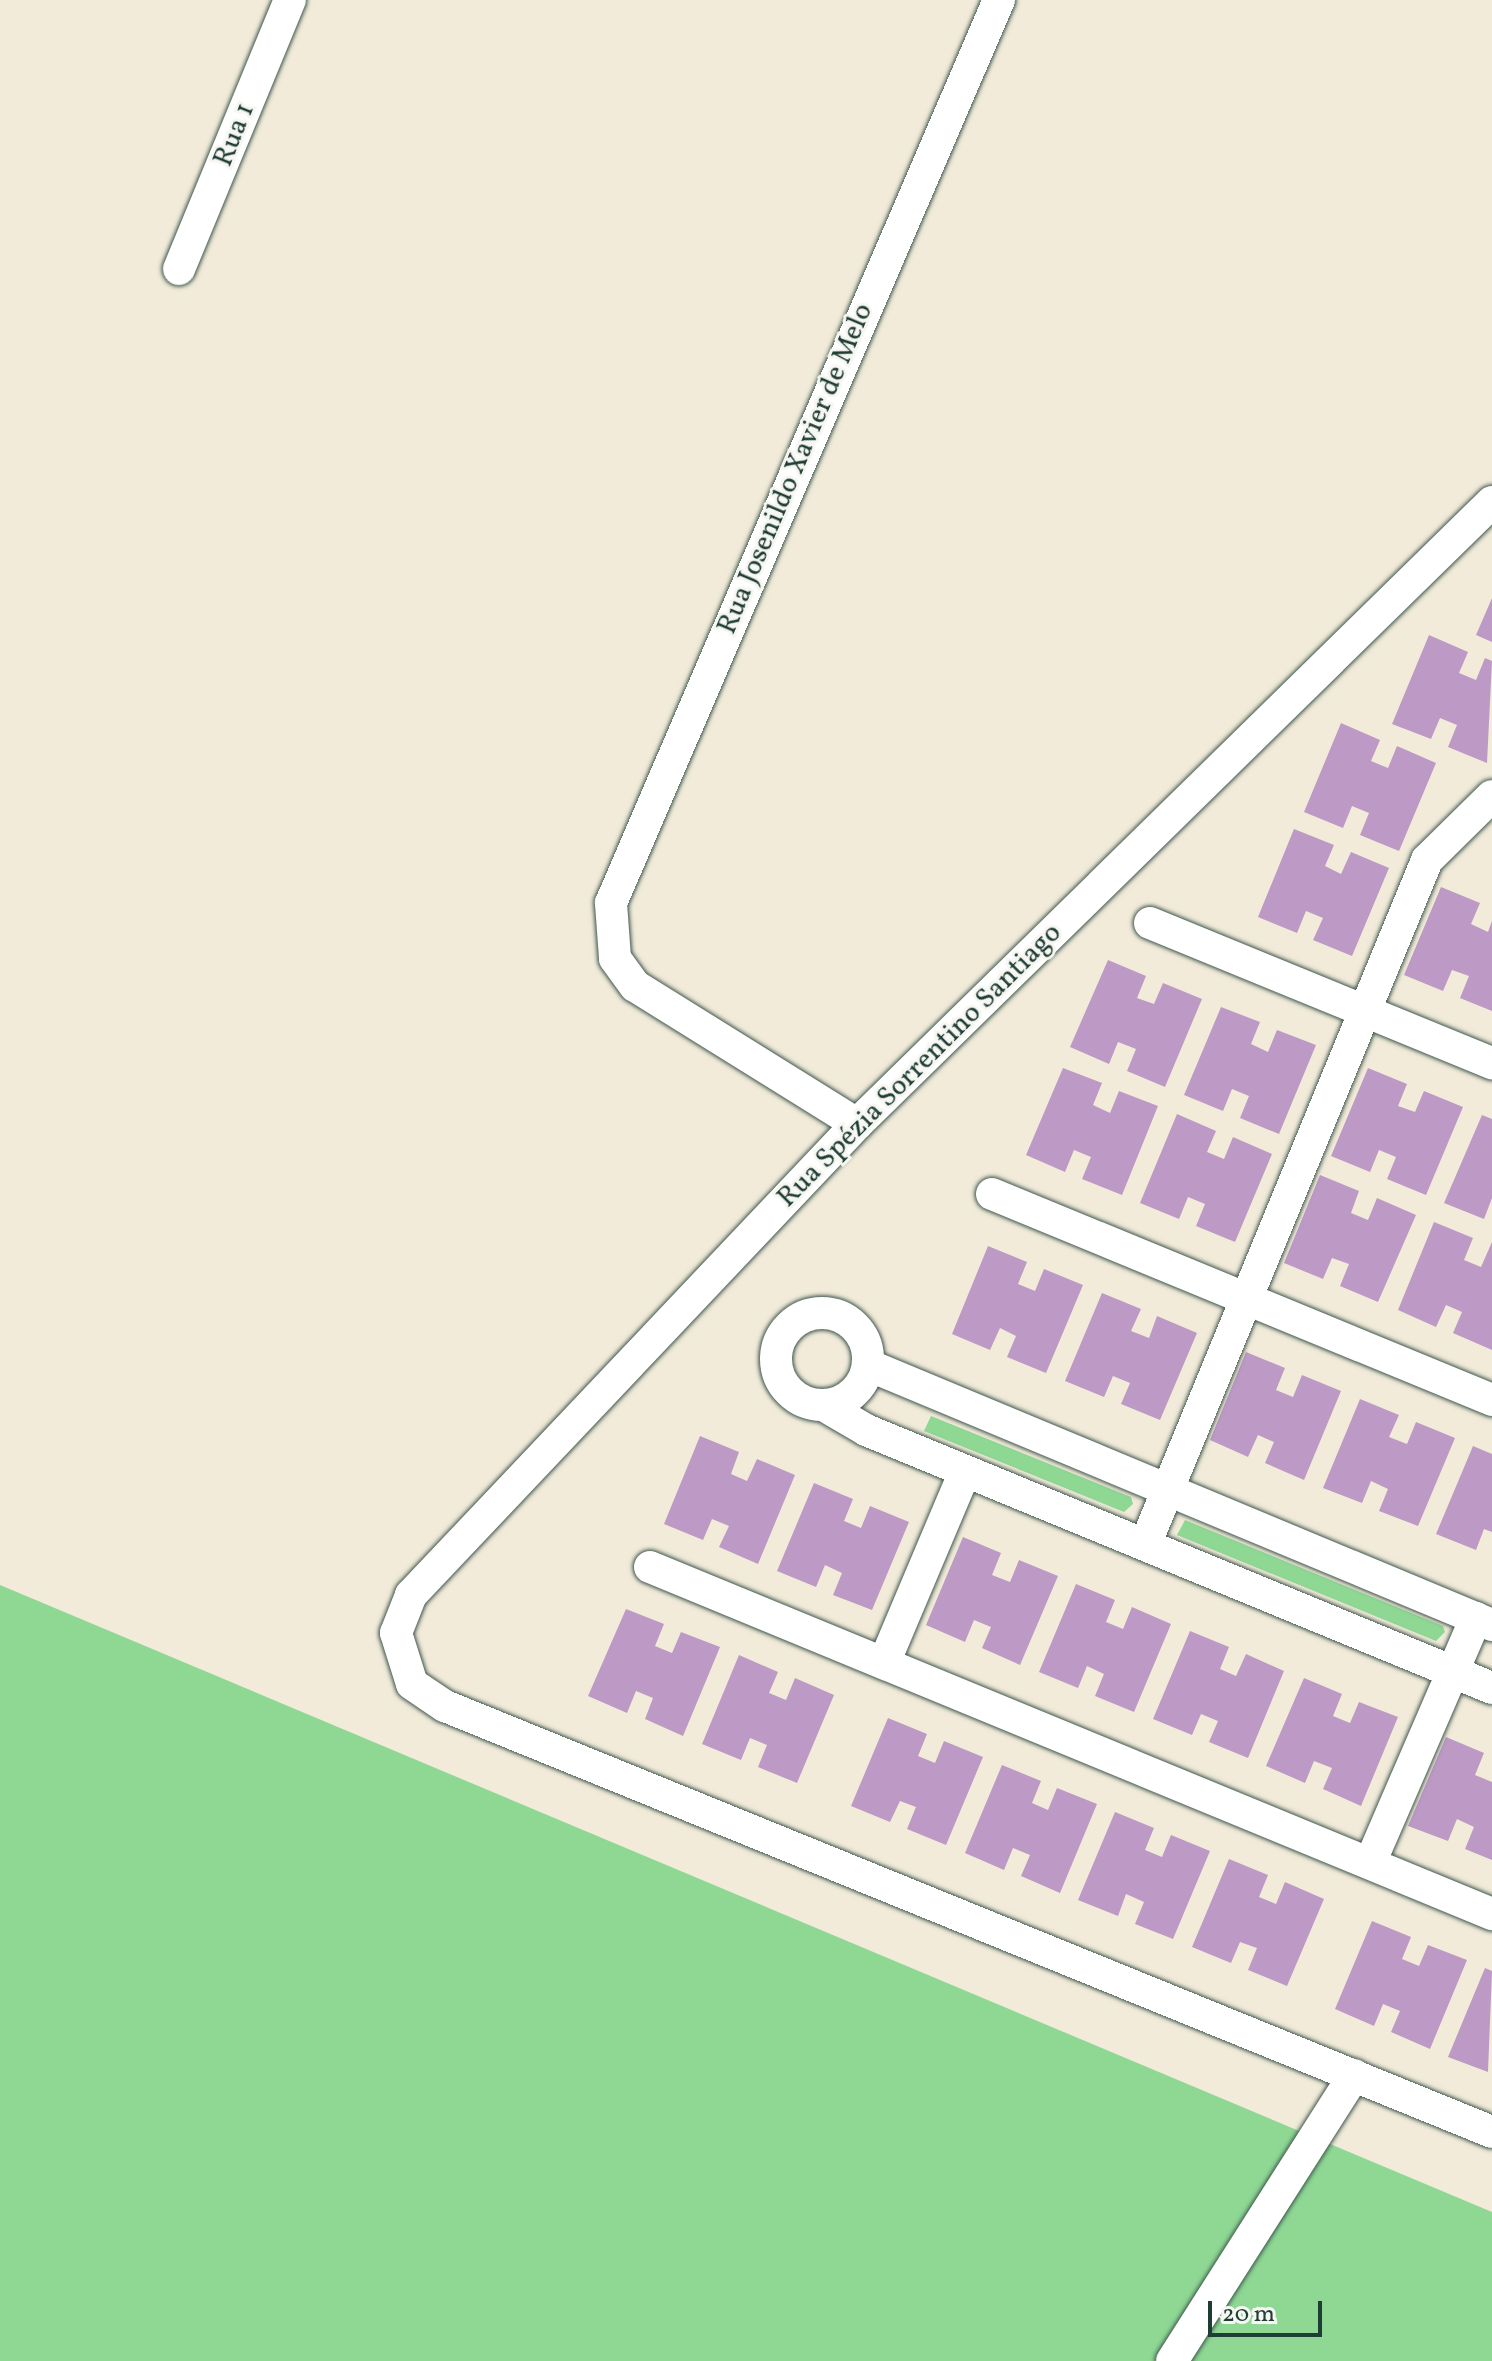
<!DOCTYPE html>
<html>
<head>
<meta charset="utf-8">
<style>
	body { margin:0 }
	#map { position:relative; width:1492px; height:2361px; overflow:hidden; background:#f2ebda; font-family:Vollkorn,serif }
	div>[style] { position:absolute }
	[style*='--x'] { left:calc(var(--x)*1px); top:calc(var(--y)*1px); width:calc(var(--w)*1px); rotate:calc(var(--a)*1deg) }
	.green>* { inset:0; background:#8ed894 }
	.building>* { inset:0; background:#bc9ac5 }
	.roads { filter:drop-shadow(0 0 2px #3f574d) drop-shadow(0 0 2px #3f574d) }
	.minor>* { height:32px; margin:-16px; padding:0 16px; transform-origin:16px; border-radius:16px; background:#fff }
	.minor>.ring { margin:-16px; padding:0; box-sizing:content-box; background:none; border:32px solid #fff; border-radius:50% }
	span { translate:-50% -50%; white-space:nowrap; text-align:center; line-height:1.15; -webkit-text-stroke:6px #f6f6f2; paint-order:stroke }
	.street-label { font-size:28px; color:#1f3d34 }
	.scale { position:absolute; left:1208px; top:2301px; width:114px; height:36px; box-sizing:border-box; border:4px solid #1f3d34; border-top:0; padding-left:10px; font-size:24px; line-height:28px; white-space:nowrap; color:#1f3d34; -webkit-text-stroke:6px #f6f6f2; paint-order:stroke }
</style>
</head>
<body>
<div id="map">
	<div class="green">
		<div style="clip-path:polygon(931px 1416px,1131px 1497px,1133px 1504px,1124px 1512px,924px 1431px)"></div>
		<div style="clip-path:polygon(1185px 1520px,1443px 1626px,1445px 1632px,1436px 1641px,1177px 1535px)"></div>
		<div style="clip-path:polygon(0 1585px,1492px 2212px,1492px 2361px,0 2361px)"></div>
	</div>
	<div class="building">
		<div style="clip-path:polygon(1492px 598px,1492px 642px,1476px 635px)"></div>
		<div style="clip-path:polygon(1429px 635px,1468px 652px,1459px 673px,1476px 680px,1485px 658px,1492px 661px,1487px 763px,1448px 747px,1457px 725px,1440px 718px,1431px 739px,1392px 724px)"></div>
		<div style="clip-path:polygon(1341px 723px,1380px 740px,1371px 761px,1388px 768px,1397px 746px,1436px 763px,1399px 851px,1360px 835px,1369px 813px,1352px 806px,1343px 828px,1304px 812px)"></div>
		<div style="clip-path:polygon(1294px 829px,1334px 845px,1325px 866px,1341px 874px,1351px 852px,1389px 868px,1352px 956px,1313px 940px,1323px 918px,1306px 911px,1297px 933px,1258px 917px)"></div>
		<div style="clip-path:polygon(1441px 887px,1480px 903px,1471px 924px,1488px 932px,1492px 921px,1492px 1011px,1460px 998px,1469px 976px,1452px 970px,1443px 991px,1404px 975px)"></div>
		<div style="clip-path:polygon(1108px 960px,1146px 976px,1137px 998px,1154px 1004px,1163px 983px,1202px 999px,1165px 1087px,1127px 1071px,1136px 1049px,1118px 1042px,1109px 1064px,1070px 1047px)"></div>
		<div style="clip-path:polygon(1221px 1007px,1260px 1022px,1251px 1044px,1268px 1052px,1277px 1030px,1316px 1045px,1279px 1134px,1240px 1118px,1249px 1096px,1232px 1089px,1223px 1111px,1184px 1095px)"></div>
		<div style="clip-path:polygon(1063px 1068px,1102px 1083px,1093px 1105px,1110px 1113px,1119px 1091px,1158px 1106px,1122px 1195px,1082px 1179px,1091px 1157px,1074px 1150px,1065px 1172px,1026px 1155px)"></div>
		<div style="clip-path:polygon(1368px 1068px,1407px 1084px,1398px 1106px,1415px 1112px,1424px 1091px,1463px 1107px,1426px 1195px,1387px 1179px,1396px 1157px,1379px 1150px,1370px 1172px,1331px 1156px)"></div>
		<div style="clip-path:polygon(1177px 1114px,1216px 1131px,1207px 1152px,1224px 1159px,1233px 1137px,1272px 1154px,1235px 1242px,1196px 1226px,1205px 1204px,1188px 1197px,1179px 1219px,1140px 1203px)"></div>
		<div style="clip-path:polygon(1482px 1115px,1492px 1119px,1492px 1198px,1484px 1219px,1444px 1203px)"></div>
		<div style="clip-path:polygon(1320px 1175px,1359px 1191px,1351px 1213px,1368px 1220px,1377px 1198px,1416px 1215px,1378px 1302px,1340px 1286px,1349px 1264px,1332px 1258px,1323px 1279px,1284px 1263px)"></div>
		<div style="clip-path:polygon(1434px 1222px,1473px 1238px,1464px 1260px,1481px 1267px,1492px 1242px,1492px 1350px,1453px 1333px,1462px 1312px,1446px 1305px,1436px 1327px,1398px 1310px)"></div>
		<div style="clip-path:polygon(988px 1246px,1027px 1262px,1018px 1284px,1035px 1291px,1044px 1269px,1083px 1285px,1046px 1373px,1007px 1357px,1016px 1336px,1000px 1328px,990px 1350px,952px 1334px)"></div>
		<div style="clip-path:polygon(1102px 1293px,1141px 1309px,1131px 1331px,1149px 1338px,1157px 1316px,1197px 1333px,1160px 1420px,1121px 1404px,1130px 1383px,1113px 1376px,1104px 1397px,1065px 1381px)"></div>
		<div style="clip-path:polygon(1246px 1352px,1285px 1368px,1276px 1390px,1293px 1397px,1302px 1375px,1341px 1391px,1304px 1480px,1265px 1463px,1274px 1442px,1258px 1435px,1248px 1457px,1210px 1440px)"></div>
		<div style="clip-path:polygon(1360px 1399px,1399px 1415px,1389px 1437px,1407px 1444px,1416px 1422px,1455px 1438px,1418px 1526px,1379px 1511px,1388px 1489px,1371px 1481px,1362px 1503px,1323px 1488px)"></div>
		<div style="clip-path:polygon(700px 1436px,739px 1452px,731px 1474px,747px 1481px,757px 1459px,795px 1475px,758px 1564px,719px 1547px,729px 1526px,712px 1519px,703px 1540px,664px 1524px)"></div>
		<div style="clip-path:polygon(1473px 1446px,1492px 1454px,1492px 1532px,1484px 1529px,1476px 1550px,1436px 1534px)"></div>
		<div style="clip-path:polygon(814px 1483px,853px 1499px,844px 1521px,861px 1528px,870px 1506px,909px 1522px,872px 1610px,833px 1595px,842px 1573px,825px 1565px,816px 1587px,777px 1571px)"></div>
		<div style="clip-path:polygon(963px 1537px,1001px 1553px,992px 1575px,1010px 1582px,1019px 1560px,1058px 1576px,1020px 1665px,982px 1648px,991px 1627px,974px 1620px,965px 1642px,926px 1625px)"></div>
		<div style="clip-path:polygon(1076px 1584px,1115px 1600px,1106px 1622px,1123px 1629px,1132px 1607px,1171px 1624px,1134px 1712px,1095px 1696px,1104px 1674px,1087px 1666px,1078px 1688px,1039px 1672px)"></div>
		<div style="clip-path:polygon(626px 1609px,664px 1624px,655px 1646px,672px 1653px,681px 1632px,720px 1647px,683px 1736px,645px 1719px,653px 1698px,636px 1691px,627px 1713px,588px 1696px)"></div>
		<div style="clip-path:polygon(1190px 1631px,1229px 1647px,1220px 1669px,1236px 1676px,1246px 1654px,1284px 1671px,1248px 1758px,1209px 1742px,1218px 1721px,1201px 1714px,1192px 1735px,1153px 1719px)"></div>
		<div style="clip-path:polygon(739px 1655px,778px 1672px,769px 1693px,786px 1700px,795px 1678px,834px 1695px,797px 1783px,758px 1767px,767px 1745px,750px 1738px,741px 1760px,702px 1744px)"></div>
		<div style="clip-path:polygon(1304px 1678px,1342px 1694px,1333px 1716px,1350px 1723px,1359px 1702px,1398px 1717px,1361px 1806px,1323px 1789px,1332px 1768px,1314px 1761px,1305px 1783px,1266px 1766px)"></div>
		<div style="clip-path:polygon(888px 1718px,927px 1734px,918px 1756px,935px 1763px,944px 1741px,983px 1757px,946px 1845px,907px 1829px,916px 1807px,900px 1801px,890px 1822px,851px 1806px)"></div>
		<div style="clip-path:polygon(1446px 1737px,1484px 1753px,1475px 1775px,1492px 1782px,1492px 1860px,1465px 1849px,1474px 1827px,1457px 1819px,1448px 1841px,1408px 1826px)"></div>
		<div style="clip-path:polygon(1002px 1765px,1041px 1781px,1032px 1803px,1048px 1810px,1057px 1788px,1097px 1804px,1060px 1893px,1021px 1876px,1030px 1855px,1013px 1848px,1004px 1870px,965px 1853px)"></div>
		<div style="clip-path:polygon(1115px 1812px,1154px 1828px,1145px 1850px,1162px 1857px,1171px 1835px,1210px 1851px,1173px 1939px,1135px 1924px,1144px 1902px,1126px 1894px,1118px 1916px,1078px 1900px)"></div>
		<div style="clip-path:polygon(1229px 1859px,1268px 1875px,1259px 1897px,1276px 1904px,1285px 1882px,1324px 1899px,1287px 1986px,1248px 1970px,1257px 1948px,1240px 1942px,1231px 1963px,1192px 1947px)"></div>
		<div style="clip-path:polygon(1372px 1921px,1411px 1937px,1402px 1959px,1419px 1966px,1428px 1945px,1467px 1960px,1430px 2049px,1391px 2032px,1400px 2011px,1383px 2004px,1374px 2026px,1335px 2009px)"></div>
		<div style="clip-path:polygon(1485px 1968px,1492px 1971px,1488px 2072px,1448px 2057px)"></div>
	</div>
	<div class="roads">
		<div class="minor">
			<div style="--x:179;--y:269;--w:291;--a:-67.6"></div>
			<div style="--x:1492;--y:502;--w:889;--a:135.59"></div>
			<div style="--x:857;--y:1124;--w:649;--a:133.44"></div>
			<div style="--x:411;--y:1595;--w:41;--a:111.5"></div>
			<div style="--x:396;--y:1633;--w:53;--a:72.6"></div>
			<div style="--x:412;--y:1684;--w:40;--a:34"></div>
			<div style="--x:445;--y:1706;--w:1130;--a:22.14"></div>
			<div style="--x:1150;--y:923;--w:370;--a:22.3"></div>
			<div style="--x:857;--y:1124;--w:261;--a:-148.1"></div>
			<div style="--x:635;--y:986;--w:34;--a:-126"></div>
			<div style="--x:615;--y:958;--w:55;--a:-94.2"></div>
			<div style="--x:611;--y:903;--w:983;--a:-66.75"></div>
			<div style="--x:992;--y:1194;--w:541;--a:22.39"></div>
			<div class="ring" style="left:776px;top:1313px;width:60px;height:60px"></div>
			<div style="--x:868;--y:1365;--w:676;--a:22.62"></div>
			<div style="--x:825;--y:1406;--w:48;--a:30.3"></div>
			<div style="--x:866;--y:1430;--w:677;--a:22.4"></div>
			<div style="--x:1145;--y:1545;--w:741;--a:-67.62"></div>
			<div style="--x:1427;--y:860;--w:91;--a:-44.6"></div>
			<div style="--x:650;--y:1567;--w:911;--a:22.4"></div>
			<div style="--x:884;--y:1663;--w:208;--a:-67.1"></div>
			<div style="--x:1370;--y:1863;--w:267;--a:-66.6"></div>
			<div style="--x:1172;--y:2361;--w:339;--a:-57.5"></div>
		</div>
	</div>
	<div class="street-label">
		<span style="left:235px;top:135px;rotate:-68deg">Rua 1</span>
		<span style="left:796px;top:469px;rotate:-67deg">Rua Josenildo Xavier de Melo</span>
		<span style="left:920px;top:1066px;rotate:-45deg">Rua Spézia Sorrentino Santiago</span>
	</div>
	<div class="scale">20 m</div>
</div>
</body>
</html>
